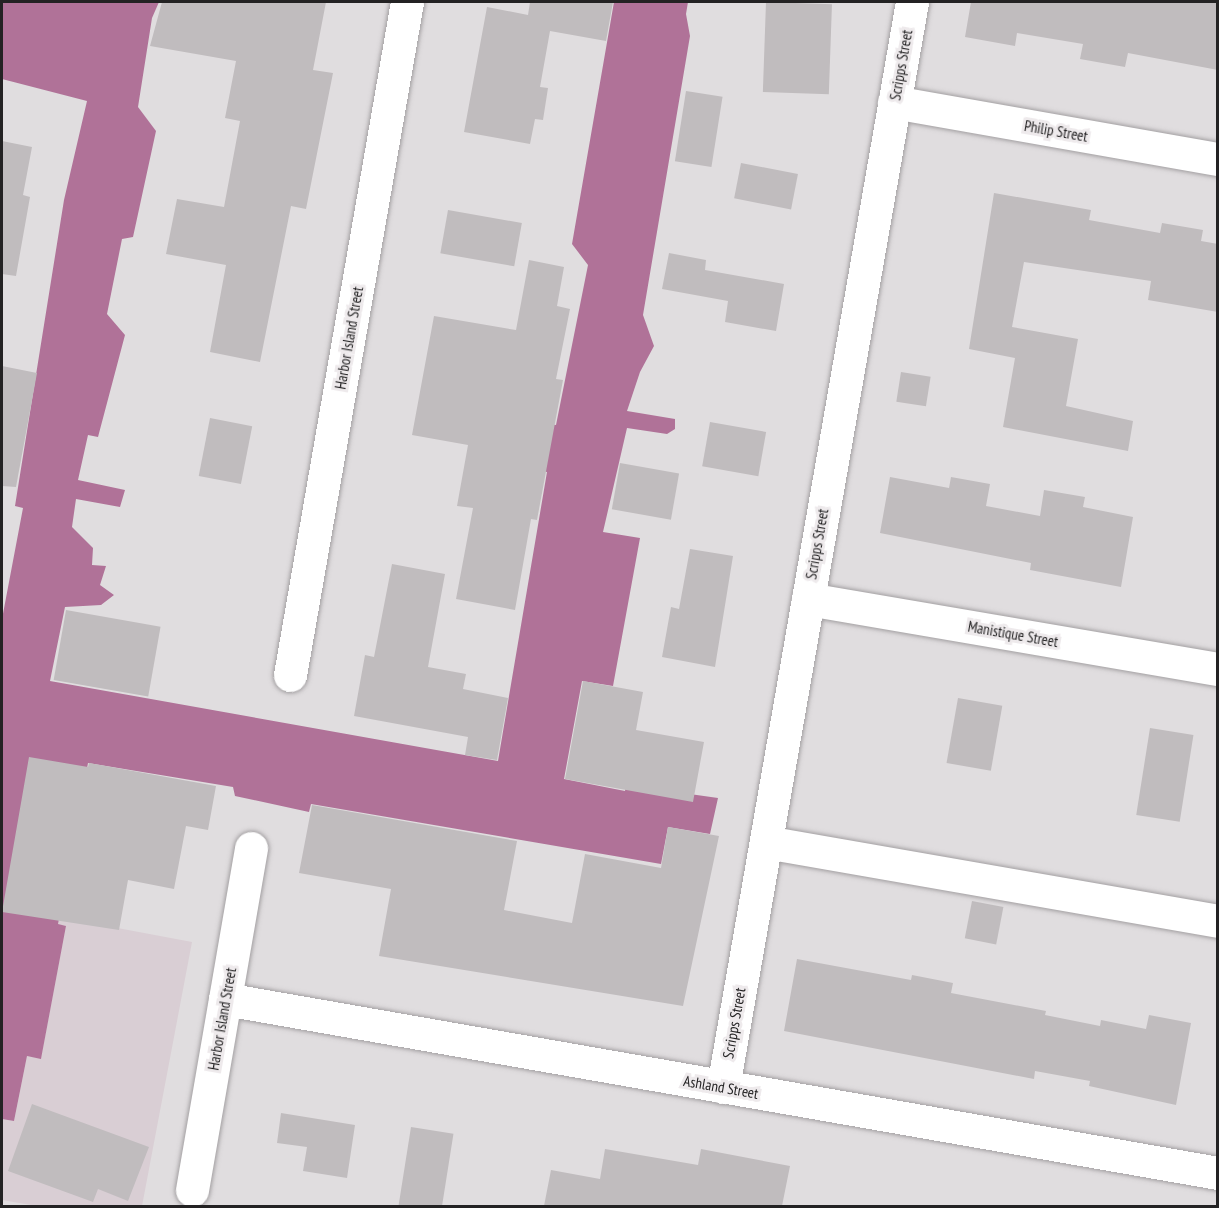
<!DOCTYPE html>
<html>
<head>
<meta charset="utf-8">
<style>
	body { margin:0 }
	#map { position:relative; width:1219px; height:1208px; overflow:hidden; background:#e0dddf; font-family:"PT Sans Narrow",sans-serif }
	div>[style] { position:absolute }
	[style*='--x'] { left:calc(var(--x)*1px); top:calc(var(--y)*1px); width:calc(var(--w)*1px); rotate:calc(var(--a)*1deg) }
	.built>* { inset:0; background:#d9ced4 }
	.water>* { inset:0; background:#b07298 }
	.building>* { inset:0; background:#c0bcbe; transform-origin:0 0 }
	.roads { filter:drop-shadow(0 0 2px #a3a0a2) drop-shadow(0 0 2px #a3a0a2) }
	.minor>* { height:33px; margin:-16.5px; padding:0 16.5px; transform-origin:16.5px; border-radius:16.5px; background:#fff }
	span { translate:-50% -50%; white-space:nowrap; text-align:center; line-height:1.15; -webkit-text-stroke:6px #eeeaec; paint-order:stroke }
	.street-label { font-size:15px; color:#232223 }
	.frame { position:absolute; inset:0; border:3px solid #232223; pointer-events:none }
</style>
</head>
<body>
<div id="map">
	<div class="built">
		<div style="clip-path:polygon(59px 917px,192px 942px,142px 1206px,37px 1206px,2px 1200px,2px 1119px,14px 1121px,27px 1056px,41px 1058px,66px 926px,57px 925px)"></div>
	</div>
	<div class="water">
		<div style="clip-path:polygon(2px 2px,159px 2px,152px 18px,138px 107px,156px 131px,133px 237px,122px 239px,107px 314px,125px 335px,98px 437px,88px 435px,78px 480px,125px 490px,120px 507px,76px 499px,72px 527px,93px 548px,92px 565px,106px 566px,100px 585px,114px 595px,101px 605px,65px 607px,50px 681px,498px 761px,547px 472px,535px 470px,542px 423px,556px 425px,588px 265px,572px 244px,614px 2px,688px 2px,686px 14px,690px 36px,643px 315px,654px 346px,640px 372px,627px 411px,675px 419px,675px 429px,667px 434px,627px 428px,603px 532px,640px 538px,613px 686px,582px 681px,564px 779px,625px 791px,626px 785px,718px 798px,710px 834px,668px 827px,661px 864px,311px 804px,309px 812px,235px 796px,233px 787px,88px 763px,58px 924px,66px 926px,41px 1059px,27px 1056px,14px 1121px,2px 1119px,2px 619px,23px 508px,15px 506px,64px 200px,87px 101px,2px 79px)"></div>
	</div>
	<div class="building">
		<div style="clip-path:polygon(162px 2px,326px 2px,313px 70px,333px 73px,306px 209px,291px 206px,260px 362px,210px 352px,226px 265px,166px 254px,177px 199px,224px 207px,240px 121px,225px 118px,236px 61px,150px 46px)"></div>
		<div style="clip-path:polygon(530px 2px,613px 2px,606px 41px,550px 31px,540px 87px,548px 88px,543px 120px,535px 119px,530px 144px,464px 132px,487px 7px,528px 15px)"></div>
		<div style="left:766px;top:2px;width:66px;height:90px;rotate:2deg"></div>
		<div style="clip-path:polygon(971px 2px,1218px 2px,1218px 70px,1128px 53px,1125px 67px,1080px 59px,1083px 44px,1017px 33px,1015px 46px,965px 37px)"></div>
		<div style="left:686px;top:91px;width:37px;height:71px;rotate:9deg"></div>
		<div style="clip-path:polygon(2px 141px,32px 147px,23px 195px,30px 197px,16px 276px,2px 274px)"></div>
		<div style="left:741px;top:163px;width:58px;height:36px;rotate:11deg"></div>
		<div style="clip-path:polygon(994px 193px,1091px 210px,1089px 220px,1160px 233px,1162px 223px,1203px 230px,1201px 241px,1218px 244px,1218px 312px,1148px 300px,1151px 281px,1024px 262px,1012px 327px,1078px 339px,1066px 406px,1133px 421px,1128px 451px,1003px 427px,1015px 358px,969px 349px)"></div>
		<div style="left:448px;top:210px;width:75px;height:44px;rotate:10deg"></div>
		<div style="clip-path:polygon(669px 253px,706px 260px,705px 270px,784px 284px,776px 331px,725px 322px,728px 301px,662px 289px)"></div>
		<div style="clip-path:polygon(529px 260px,564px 267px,557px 306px,570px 309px,556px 379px,563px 380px,555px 423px,537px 520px,531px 519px,515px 610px,456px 599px,473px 508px,457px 506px,468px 445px,412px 435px,434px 316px,516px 330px)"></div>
		<div style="clip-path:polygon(2px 366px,37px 373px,16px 487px,2px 486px)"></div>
		<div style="left:901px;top:372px;width:30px;height:30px;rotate:9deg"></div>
		<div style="left:210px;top:418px;width:43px;height:59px;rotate:11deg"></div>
		<div style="left:710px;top:422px;width:57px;height:45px;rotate:10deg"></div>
		<div style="left:620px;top:463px;width:60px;height:47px;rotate:10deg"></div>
		<div style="clip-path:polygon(890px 477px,949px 488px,951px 477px,990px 484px,986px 506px,1040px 516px,1044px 490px,1085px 497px,1083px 507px,1133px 517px,1121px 587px,1030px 570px,1031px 563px,880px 533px)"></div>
		<div style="clip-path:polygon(690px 549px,733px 556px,715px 667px,662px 657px,671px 607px,679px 609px)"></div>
		<div style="clip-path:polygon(392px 564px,445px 574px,428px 667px,466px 674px,463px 689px,508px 698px,497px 760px,465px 755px,468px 737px,354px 716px,365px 655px,374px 657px)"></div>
		<div style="left:66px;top:610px;width:96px;height:71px;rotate:10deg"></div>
		<div style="clip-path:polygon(583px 681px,643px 692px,636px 730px,704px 742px,693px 802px,565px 779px)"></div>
		<div style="left:958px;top:698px;width:45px;height:66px;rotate:10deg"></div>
		<div style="left:1150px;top:728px;width:44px;height:88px;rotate:9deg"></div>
		<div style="clip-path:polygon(29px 757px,88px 767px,89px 763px,216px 786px,208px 830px,186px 826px,174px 889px,128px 880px,119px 930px,2px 912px)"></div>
		<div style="clip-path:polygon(312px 805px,517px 841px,504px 910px,572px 923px,585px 854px,661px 868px,668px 827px,719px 836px,683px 1006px,379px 956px,391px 889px,299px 873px)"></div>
		<div style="left:972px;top:901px;width:32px;height:38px;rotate:11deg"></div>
		<div style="clip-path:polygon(797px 959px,911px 980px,912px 975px,953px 983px,951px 993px,1046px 1011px,1045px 1015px,1100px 1026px,1101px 1020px,1146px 1029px,1149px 1015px,1191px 1023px,1176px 1105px,1089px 1086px,1090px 1081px,1035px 1071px,1034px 1079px,784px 1031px)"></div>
		<div style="clip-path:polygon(32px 1104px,149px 1147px,128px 1201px,98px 1189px,93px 1202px,8px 1171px)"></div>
		<div style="clip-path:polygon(281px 1113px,355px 1125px,347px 1178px,303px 1171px,307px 1147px,277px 1143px)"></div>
		<div style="left:411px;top:1127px;width:43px;height:80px;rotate:9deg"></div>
		<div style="clip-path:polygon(605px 1149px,698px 1165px,701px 1149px,790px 1166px,782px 1206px,544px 1206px,551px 1170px,600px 1179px)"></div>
	</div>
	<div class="roads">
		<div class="minor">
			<div style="--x:894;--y:102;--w:329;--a:10"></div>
			<div style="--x:808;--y:599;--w:416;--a:9.7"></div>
			<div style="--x:290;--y:675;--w:683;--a:-80.14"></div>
			<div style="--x:766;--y:842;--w:459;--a:9.9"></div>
			<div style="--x:225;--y:999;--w:1008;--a:9.94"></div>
			<div style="--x:723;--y:1087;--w:1101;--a:-80.12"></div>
			<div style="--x:192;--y:1190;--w:347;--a:-80.2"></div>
		</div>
	</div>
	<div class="street-label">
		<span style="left:901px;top:65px;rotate:-80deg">Scripps Street</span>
		<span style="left:1056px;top:131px;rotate:10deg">Philip Street</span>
		<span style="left:349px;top:338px;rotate:-80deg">Harbor Island Street</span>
		<span style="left:817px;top:544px;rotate:-80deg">Scripps Street</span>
		<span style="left:1013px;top:634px;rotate:10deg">Manistique Street</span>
		<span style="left:222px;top:1019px;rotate:-80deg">Harbor Island Street</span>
		<span style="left:734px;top:1023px;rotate:-80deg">Scripps Street</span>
		<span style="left:721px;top:1087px;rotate:10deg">Ashland Street</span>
	</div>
	<div class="frame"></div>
</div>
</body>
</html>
